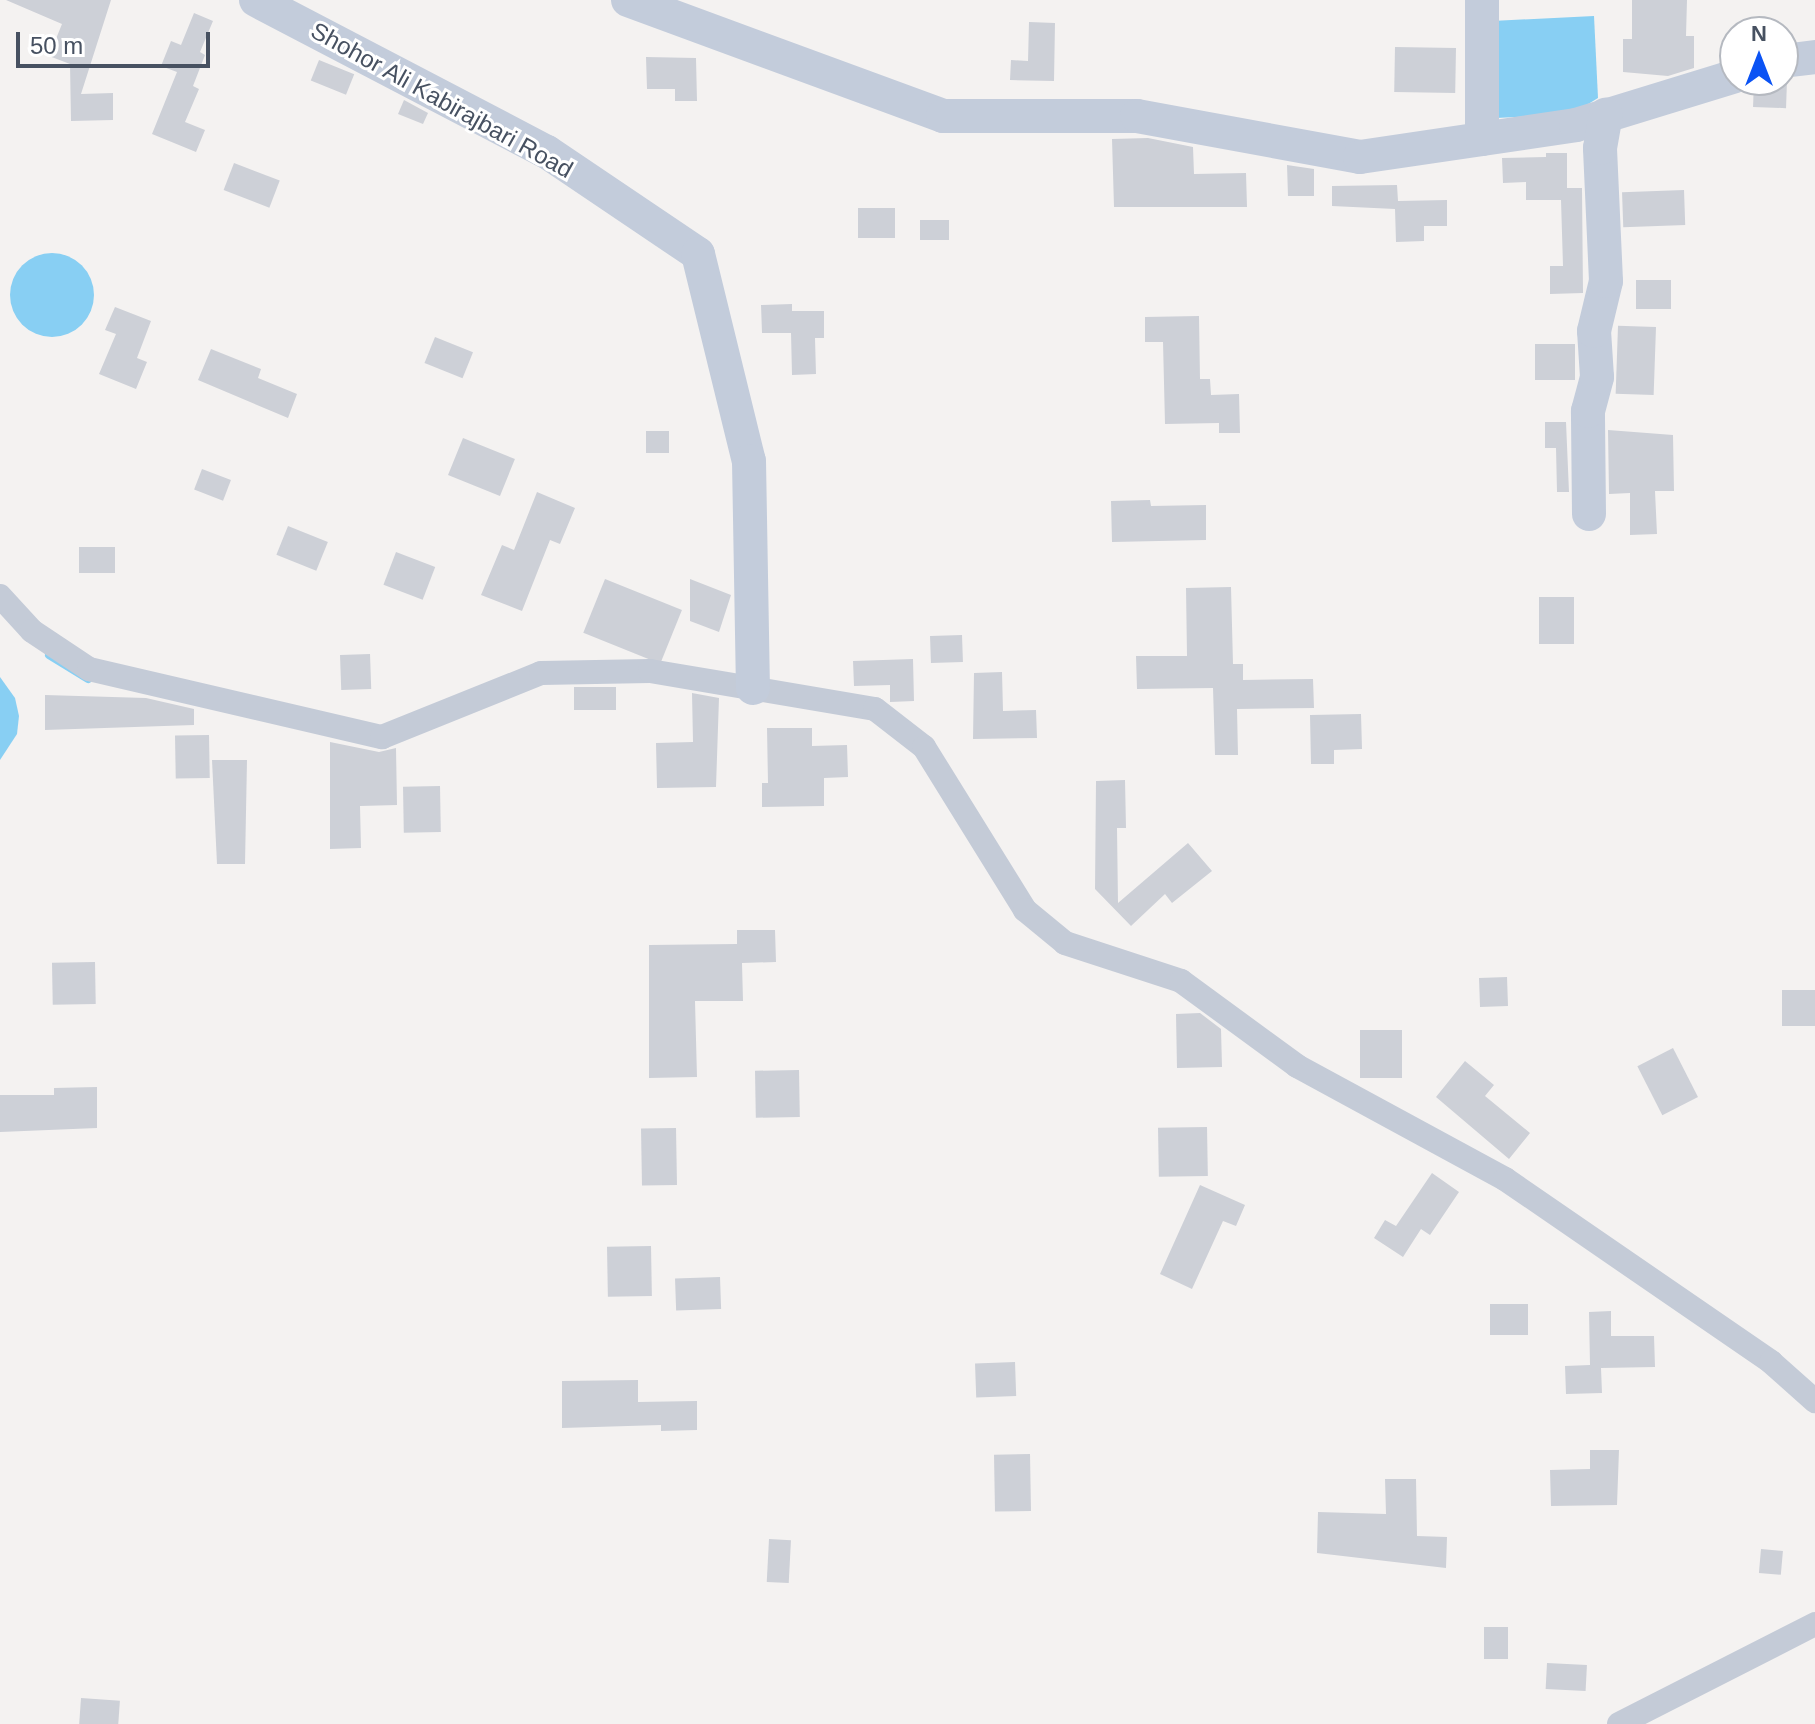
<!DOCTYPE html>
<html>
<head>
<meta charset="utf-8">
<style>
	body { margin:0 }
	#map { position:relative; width:1815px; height:1724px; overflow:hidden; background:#f4f2f1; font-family:Helvetica,sans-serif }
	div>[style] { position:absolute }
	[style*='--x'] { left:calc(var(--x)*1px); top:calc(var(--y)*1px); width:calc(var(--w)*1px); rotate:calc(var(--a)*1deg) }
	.water>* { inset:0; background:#88cff3 }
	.round { border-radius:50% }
	.stream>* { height:8px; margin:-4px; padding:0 4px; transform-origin:4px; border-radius:4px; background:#88cff3 }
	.building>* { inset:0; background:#cdd0d7; transform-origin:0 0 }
	.street>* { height:24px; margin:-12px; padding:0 12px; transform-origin:12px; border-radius:12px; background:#c4cbd7 }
	.secondary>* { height:34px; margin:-17px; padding:0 17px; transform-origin:17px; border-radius:17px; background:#c3ccdb }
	span { translate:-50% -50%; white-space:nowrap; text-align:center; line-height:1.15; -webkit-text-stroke:6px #fff; paint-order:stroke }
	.street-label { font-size:24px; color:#475161 }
	.north { position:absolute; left:1719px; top:16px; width:80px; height:80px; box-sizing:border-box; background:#fff; border:2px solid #b5b9c0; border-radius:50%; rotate:0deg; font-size:22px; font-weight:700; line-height:32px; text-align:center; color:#475161 }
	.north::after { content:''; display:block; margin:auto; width:28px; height:36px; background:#0b53f4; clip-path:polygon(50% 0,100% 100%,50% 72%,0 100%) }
	.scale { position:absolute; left:16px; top:32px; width:194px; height:36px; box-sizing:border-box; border:4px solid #475161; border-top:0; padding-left:10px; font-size:24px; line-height:28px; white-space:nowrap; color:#475161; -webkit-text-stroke:6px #fff; paint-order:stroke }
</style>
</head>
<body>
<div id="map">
	<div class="water">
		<div style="clip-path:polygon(1594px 16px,1598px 98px,1572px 114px,1496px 118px,1492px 21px)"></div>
		<div class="round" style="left:10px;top:253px;width:84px;height:84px"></div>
		<div style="clip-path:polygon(0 677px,15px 698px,19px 716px,17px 734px,0 760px)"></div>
	</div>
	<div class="stream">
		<div style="--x:49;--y:655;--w:46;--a:31.6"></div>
	</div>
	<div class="building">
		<div style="clip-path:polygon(6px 0,111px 0,81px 94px,113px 93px,113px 120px,71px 121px,70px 64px,49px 56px,62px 24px)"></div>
		<div style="clip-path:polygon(1632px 0,1687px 0,1686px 36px,1694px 36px,1694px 68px,1668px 76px,1623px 72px,1623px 39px,1632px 39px)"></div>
		<div style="clip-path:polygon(194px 13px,213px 21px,200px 52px,205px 55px,193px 86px,199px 89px,185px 122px,205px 130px,196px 152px,152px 134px,177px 72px,161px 66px,171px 41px,181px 45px)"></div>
		<div style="clip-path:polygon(1029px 22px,1055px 23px,1054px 81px,1010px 80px,1011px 60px,1028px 61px)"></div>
		<div style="left:1395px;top:47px;width:61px;height:45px;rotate:1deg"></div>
		<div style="clip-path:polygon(646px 57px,696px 58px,697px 101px,675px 101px,675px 89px,647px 89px)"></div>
		<div style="left:319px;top:60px;width:38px;height:22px;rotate:22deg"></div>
		<div style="left:1754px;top:80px;width:33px;height:27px;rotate:2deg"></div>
		<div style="clip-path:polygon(404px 100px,428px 113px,423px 124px,398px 114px)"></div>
		<div style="clip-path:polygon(1148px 138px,1193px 147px,1194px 174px,1246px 173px,1247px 207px,1114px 207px,1112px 139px)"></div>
		<div style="clip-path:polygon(1546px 153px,1567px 153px,1567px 188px,1582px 188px,1583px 293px,1550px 294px,1550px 266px,1563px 266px,1561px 200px,1526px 200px,1526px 182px,1503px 183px,1502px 158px,1546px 157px)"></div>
		<div style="left:234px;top:163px;width:49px;height:29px;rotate:21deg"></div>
		<div style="clip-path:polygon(1287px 165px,1314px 169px,1314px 196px,1288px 196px)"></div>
		<div style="clip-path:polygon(1397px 185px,1398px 201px,1447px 200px,1447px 226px,1424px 226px,1424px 241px,1396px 242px,1395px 209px,1332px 206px,1332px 186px)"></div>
		<div style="left:1684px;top:190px;width:35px;height:62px;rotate:88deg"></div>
		<div style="left:858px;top:208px;width:37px;height:30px"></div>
		<div style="left:920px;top:220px;width:29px;height:20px"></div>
		<div style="left:1671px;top:280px;width:29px;height:35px;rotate:90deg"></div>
		<div style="clip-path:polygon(792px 304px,792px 311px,824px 311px,824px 338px,815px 338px,816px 374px,792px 375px,791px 333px,762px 333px,761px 305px)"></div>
		<div style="clip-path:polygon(115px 307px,151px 321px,137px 358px,147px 362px,136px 389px,99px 374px,116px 334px,105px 330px)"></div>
		<div style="clip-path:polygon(1199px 316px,1200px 379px,1210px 379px,1211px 395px,1239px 394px,1240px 433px,1219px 433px,1219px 423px,1165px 424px,1163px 342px,1145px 342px,1145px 317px)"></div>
		<div style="left:1656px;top:327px;width:68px;height:38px;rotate:92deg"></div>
		<div style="left:435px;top:337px;width:41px;height:28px;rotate:22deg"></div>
		<div style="left:1535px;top:344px;width:40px;height:36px"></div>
		<div style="clip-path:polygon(211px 349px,261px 369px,258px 378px,297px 394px,288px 418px,198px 380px)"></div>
		<div style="clip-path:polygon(1545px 422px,1566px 422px,1569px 492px,1557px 492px,1556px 448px,1545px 448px)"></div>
		<div style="clip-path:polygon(1608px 430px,1673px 435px,1674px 491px,1655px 491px,1657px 534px,1630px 535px,1630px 493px,1609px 494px)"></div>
		<div style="left:646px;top:431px;width:23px;height:22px"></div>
		<div style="left:463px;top:438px;width:56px;height:40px;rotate:22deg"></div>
		<div style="left:202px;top:469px;width:31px;height:22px;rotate:21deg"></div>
		<div style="clip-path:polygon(537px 492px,575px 508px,560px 544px,550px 540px,522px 611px,481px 595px,502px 545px,514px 550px)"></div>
		<div style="clip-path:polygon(1150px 500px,1151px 506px,1206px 505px,1206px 540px,1112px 542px,1111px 501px)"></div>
		<div style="left:288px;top:526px;width:43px;height:31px;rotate:22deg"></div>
		<div style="left:79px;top:547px;width:36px;height:26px"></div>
		<div style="left:396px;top:552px;width:42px;height:35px;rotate:21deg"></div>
		<div style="left:605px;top:579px;width:83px;height:58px;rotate:22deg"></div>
		<div style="clip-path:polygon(690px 579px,731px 595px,719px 632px,690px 621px)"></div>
		<div style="clip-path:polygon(1231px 587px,1233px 664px,1243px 664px,1243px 680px,1313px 679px,1314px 708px,1237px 709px,1238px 755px,1215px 755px,1213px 688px,1137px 689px,1136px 656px,1187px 656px,1186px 588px)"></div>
		<div style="left:1539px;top:597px;width:35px;height:47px"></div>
		<div style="left:962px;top:635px;width:27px;height:32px;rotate:88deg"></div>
		<div style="left:370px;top:654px;width:35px;height:30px;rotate:88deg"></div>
		<div style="clip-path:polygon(913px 659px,914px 701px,890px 702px,890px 685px,854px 686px,853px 661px)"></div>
		<div style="clip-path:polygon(1002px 672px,1003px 711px,1036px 710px,1037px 738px,973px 739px,974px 673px)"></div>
		<div style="left:574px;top:687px;width:42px;height:23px"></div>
		<div style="clip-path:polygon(692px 693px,719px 698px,716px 787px,657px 788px,656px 743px,693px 742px)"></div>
		<div style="clip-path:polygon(45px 695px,146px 698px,194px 709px,194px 725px,45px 730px)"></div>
		<div style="clip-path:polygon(1361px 714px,1362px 749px,1334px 750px,1334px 764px,1311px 764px,1310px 715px)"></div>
		<div style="clip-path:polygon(767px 728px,812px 728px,812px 746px,847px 745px,848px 777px,824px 778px,824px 806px,762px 807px,762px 783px,768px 783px)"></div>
		<div style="left:209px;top:735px;width:43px;height:34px;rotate:89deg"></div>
		<div style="clip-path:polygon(330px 742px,379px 752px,396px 748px,397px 805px,360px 806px,361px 848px,330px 849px)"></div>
		<div style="clip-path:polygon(212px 760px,247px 760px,245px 864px,217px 864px)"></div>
		<div style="clip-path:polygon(1125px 780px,1126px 828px,1117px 828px,1118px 903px,1188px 843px,1212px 871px,1172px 903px,1165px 894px,1131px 926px,1095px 889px,1096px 781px)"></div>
		<div style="left:440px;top:786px;width:46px;height:37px;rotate:89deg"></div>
		<div style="clip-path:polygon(737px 930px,775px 930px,776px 962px,742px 963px,743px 1001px,695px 1001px,697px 1077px,649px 1078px,649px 945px,737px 944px)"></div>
		<div style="left:95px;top:962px;width:42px;height:43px;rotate:89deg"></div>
		<div style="left:1507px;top:977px;width:29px;height:28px;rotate:88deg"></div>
		<div style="left:1815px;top:990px;width:36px;height:33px;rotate:90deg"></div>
		<div style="clip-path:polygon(1200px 1013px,1221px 1029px,1222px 1067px,1177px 1068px,1176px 1014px)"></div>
		<div style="left:1360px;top:1030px;width:42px;height:48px"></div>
		<div style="left:1673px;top:1048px;width:55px;height:40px;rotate:63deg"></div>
		<div style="clip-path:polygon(1465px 1061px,1494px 1085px,1485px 1096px,1530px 1133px,1509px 1159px,1436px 1097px)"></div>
		<div style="left:799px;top:1070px;width:47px;height:44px;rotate:89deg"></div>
		<div style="clip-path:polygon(97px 1087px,97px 1128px,0 1132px,0 1095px,54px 1095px,54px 1088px)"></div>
		<div style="left:1207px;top:1127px;width:49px;height:49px;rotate:89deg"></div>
		<div style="left:676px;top:1128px;width:57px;height:35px;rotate:89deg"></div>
		<div style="clip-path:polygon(1432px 1173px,1459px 1192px,1430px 1235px,1421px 1229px,1403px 1257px,1374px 1238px,1385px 1220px,1396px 1226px)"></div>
		<div style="clip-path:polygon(1200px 1185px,1245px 1205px,1236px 1226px,1223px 1221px,1192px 1289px,1160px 1274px)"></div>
		<div style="left:651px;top:1246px;width:50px;height:44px;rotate:89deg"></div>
		<div style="left:720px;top:1277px;width:32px;height:45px;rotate:88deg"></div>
		<div style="left:1528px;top:1304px;width:31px;height:38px;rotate:90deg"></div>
		<div style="clip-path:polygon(1611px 1311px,1611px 1336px,1654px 1336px,1655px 1367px,1601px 1368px,1602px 1393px,1566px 1394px,1565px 1366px,1590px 1365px,1589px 1312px)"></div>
		<div style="left:1015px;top:1362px;width:34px;height:40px;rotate:88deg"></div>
		<div style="clip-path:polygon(638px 1380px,638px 1402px,697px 1401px,697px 1430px,661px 1431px,661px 1425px,562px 1428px,562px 1381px)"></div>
		<div style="clip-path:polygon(1590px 1450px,1619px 1450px,1617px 1505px,1551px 1506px,1550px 1470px,1590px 1469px)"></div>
		<div style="left:1030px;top:1454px;width:57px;height:36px;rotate:89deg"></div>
		<div style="clip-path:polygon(1385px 1479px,1416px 1479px,1417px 1536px,1447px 1537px,1446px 1568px,1317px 1553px,1318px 1512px,1386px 1514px)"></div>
		<div style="left:769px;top:1539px;width:22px;height:43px;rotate:3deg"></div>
		<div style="left:1761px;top:1549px;width:22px;height:24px;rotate:5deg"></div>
		<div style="left:1484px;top:1627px;width:24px;height:32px"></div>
		<div style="left:1547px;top:1663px;width:40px;height:26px;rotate:3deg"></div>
		<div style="left:81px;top:1698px;width:39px;height:26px;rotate:4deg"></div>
	</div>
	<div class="street">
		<div style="--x:0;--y:596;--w:47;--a:47.6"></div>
		<div style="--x:32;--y:631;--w:69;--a:33.7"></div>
		<div style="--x:89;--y:669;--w:301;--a:13.1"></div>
		<div style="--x:382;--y:737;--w:171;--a:-21.9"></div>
		<div style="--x:541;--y:673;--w:109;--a:-1.1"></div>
		<div style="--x:650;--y:671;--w:228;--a:9.6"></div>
		<div style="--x:875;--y:709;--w:62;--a:37.8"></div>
		<div style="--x:924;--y:747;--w:192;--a:58.2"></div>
		<div style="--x:1025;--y:910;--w:52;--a:39.5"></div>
		<div style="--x:1065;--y:943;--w:122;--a:18.1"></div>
		<div style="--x:1181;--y:981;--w:144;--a:36.2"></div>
		<div style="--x:1297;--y:1066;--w:237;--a:28.5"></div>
		<div style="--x:1505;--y:1179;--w:323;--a:34.5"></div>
		<div style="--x:1771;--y:1362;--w:59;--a:41.6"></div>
		<div style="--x:1619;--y:1724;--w:220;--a:-27"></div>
	</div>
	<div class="secondary">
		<div style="--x:256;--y:0;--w:328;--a:27.6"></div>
		<div style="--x:547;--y:152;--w:182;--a:34"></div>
		<div style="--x:698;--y:254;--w:213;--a:76.2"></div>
		<div style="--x:749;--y:461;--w:227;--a:89"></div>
		<div style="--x:628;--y:0;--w:336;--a:20.2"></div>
		<div style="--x:943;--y:116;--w:194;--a:0"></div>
		<div style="--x:1137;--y:116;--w:227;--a:10.4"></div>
		<div style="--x:1360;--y:157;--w:218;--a:-8.4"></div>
		<div style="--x:1576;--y:125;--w:166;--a:-17.1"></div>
		<div style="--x:1482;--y:0;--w:139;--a:90"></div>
		<div style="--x:1783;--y:61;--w:32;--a:-7"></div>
		<div style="--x:1589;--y:514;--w:103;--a:-90.6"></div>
		<div style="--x:1588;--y:411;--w:35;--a:-75"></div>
		<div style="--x:1597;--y:377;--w:46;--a:-93.7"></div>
		<div style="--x:1594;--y:331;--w:51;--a:-76.5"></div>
		<div style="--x:1606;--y:281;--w:133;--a:-92.6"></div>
		<div style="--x:1600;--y:148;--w:34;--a:-80"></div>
	</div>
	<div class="street-label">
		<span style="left:442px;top:100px;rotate:29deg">Shohor Ali Kabirajbari Road</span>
	</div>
	<div class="north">N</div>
	<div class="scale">50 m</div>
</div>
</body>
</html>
